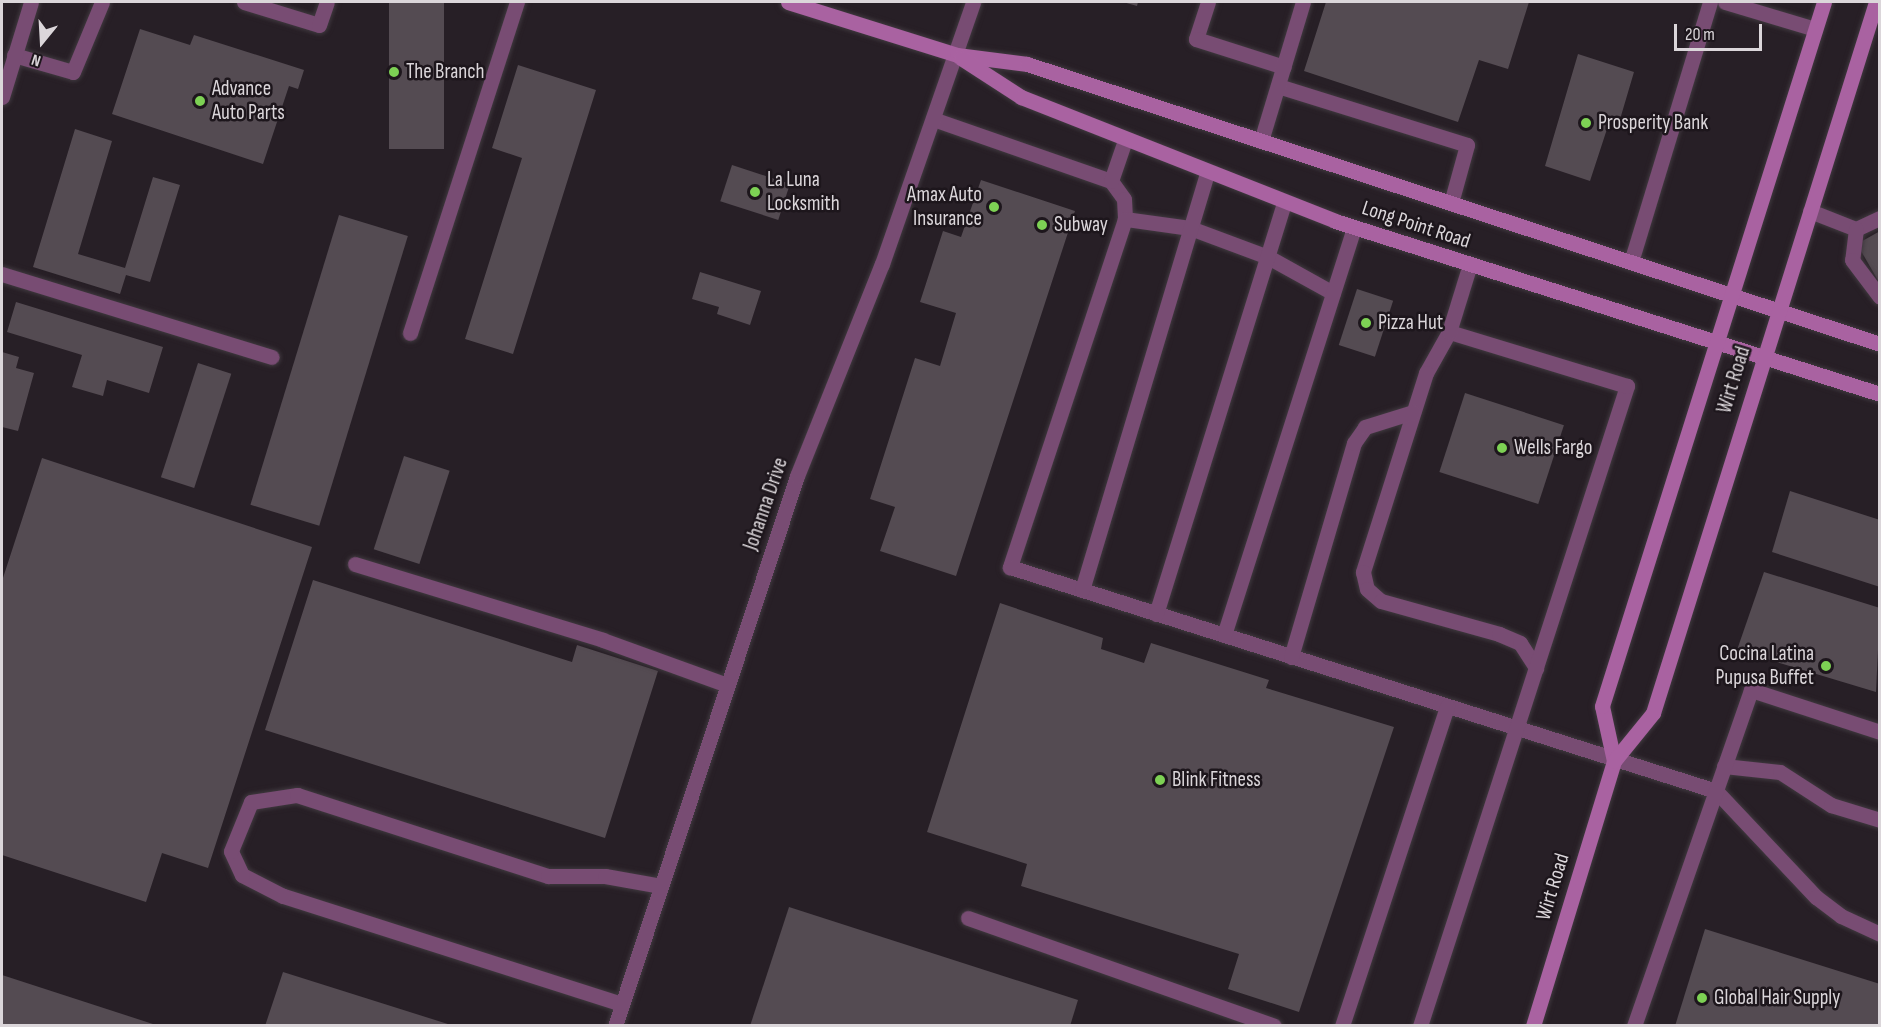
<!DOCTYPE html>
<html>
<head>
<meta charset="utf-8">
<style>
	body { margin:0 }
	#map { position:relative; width:1881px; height:1027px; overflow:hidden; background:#271f26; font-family:"Sofia Sans Condensed",sans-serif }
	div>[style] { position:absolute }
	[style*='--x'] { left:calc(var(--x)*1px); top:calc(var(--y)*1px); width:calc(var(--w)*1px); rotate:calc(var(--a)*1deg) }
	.building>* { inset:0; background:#544b52; transform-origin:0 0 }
	.roads { filter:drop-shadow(0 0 2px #40393f) drop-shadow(0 0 2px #40393f) }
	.lane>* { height:15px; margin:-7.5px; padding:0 7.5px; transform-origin:7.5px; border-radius:7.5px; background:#784c73 }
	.street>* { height:15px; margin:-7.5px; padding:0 7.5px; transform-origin:7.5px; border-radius:7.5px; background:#784c73 }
	.secondary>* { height:15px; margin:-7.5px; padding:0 7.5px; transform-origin:7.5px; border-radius:7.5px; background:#a962a1 }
	.dots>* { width:16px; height:16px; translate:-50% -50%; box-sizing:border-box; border:3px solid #1d161c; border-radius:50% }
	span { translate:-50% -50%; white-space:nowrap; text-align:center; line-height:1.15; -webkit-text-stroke:5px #1d161c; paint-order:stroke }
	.poi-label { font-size:21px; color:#dbd6da }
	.left { translate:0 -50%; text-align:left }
	.right { translate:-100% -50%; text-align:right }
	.street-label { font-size:21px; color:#dbd6da }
	.frame { position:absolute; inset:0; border:3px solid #dbd6da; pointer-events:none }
	.north { position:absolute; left:12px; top:12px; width:60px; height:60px; -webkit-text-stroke:4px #1d161c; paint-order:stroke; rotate:198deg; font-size:16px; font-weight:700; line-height:24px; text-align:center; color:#dbd6da }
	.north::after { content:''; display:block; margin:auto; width:21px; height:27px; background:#dbd6da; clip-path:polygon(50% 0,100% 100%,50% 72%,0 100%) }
	.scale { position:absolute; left:1674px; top:24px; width:88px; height:27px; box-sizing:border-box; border:3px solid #dbd6da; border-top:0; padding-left:8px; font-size:18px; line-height:21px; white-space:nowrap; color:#dbd6da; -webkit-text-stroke:4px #1d161c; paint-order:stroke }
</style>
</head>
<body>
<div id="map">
	<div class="building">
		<div style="left:389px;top:2px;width:55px;height:147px"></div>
		<div style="clip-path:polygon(1123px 2px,1138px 2px,1137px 6px)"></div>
		<div style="clip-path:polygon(1326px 2px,1529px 2px,1508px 69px,1479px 60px,1458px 122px,1304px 71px)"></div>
		<div style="clip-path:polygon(140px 29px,190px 45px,194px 35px,304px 70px,298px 89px,289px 86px,263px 164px,112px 114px)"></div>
		<div style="clip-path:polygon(1578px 54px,1634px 72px,1621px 116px,1607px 129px,1590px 181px,1545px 166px)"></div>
		<div style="clip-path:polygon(518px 65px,596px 90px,513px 354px,465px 339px,522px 158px,492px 148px)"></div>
		<div style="clip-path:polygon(75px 129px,112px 141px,78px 254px,125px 268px,153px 177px,180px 185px,150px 282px,126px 275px,120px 294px,33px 267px)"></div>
		<div style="left:732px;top:165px;width:61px;height:38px;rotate:18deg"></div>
		<div style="clip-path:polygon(981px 180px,1075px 211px,956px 576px,880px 551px,895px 507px,870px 499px,915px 358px,940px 366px,956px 313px,920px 302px,943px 231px,961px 237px)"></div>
		<div style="left:339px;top:215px;width:72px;height:303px;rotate:17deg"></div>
		<div style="clip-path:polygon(1880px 231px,1880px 284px,1857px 244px)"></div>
		<div style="clip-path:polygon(700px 272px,761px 291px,750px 325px,717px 314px,719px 307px,692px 299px)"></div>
		<div style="left:1357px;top:289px;width:38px;height:59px;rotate:18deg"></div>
		<div style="clip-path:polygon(16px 302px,163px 347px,149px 393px,107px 380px,103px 396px,72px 387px,82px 355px,7px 332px)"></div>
		<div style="clip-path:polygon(2px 352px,19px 357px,16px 368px,34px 373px,18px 431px,2px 427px)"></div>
		<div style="left:198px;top:363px;width:35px;height:120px;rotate:18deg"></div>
		<div style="left:1465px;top:393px;width:104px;height:83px;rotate:18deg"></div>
		<div style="left:404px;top:456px;width:48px;height:98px;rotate:18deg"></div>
		<div style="clip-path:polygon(42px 458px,312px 547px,208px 868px,162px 853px,146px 902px,2px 855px,2px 581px)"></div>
		<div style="clip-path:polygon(1790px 491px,1880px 520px,1880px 587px,1772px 552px)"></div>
		<div style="clip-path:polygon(1764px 572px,1880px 608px,1876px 692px,1737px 650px)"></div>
		<div style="clip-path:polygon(313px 580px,572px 662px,577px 645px,658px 671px,605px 838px,265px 730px)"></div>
		<div style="clip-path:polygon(1000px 603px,1103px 638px,1101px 649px,1144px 663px,1151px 643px,1269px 680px,1266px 688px,1394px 727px,1299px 1012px,1228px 989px,1239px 954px,1021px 886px,1027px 864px,927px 832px)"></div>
		<div style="clip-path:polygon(789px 907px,1078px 1000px,1070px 1026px,750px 1026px)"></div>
		<div style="clip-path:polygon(1705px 929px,1880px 984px,1880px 1026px,1675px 1026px)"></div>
		<div style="clip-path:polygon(283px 972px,451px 1025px,451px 1026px,265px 1026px)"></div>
		<div style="clip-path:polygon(2px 975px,156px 1025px,156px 1026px,2px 1026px)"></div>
	</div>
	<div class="roads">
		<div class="lane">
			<div style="--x:244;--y:2;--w:78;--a:17"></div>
			<div style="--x:319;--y:25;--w:24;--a:-71"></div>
			<div style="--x:1208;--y:2;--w:39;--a:108"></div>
			<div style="--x:1196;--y:39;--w:92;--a:17.7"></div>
			<div style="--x:1725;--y:2;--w:94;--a:16.7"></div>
			<div style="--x:14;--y:55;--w:61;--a:16.1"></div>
			<div style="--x:73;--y:72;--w:76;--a:-67.5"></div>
			<div style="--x:1278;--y:86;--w:198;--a:17.3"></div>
			<div style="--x:1467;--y:145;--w:60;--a:105.4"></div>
			<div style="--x:933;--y:119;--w:188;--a:19.2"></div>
			<div style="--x:1111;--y:181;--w:22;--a:54"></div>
			<div style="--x:1124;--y:199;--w:20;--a:87"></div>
			<div style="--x:1261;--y:141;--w:145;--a:-73.2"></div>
			<div style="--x:1111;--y:181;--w:43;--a:-71.1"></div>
			<div style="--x:1810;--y:211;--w:49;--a:21.4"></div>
			<div style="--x:1856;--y:229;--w:26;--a:-25"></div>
			<div style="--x:1856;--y:229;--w:31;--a:97"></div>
			<div style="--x:1852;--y:260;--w:46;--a:52.9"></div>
			<div style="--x:1631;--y:262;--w:272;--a:-73.1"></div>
			<div style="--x:2;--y:274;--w:282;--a:17.1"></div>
			<div style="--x:1333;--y:293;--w:74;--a:-151"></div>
			<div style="--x:1268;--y:257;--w:83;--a:-159.6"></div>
			<div style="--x:1190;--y:228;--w:66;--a:-172.1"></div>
			<div style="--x:1125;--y:219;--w:367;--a:108.3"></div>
			<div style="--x:1010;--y:567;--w:741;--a:17.6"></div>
			<div style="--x:1716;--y:791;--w:146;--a:46.7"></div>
			<div style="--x:1816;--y:897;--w:31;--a:37"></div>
			<div style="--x:1841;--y:916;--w:43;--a:24.8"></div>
			<div style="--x:1449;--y:332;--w:47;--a:119.3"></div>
			<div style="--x:1426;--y:373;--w:209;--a:107.6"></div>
			<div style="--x:1363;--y:572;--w:17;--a:77"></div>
			<div style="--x:1367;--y:589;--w:18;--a:41"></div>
			<div style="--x:1381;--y:601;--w:123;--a:15.6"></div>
			<div style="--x:1499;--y:634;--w:23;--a:23"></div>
			<div style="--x:1520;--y:643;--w:30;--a:57"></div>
			<div style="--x:410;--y:333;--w:348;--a:-72.1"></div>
			<div style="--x:355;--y:564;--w:259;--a:17"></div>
			<div style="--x:603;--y:640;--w:132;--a:19.9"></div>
			<div style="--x:1082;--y:590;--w:435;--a:-73.3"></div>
			<div style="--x:1156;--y:614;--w:431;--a:-72.7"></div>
			<div style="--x:1224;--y:635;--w:428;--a:-72.3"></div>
			<div style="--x:1291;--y:657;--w:223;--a:-73.6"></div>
			<div style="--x:1354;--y:443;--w:19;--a:-55"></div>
			<div style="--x:1365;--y:427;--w:50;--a:-17.4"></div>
			<div style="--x:1724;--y:766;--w:56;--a:6.1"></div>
			<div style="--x:1780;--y:772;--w:61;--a:32.9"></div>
			<div style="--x:1831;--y:805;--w:51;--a:17"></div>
			<div style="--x:968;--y:918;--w:324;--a:19.4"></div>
			<div style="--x:622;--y:1004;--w:356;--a:-162.3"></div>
			<div style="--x:283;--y:896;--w:46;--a:-152.9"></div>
			<div style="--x:242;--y:875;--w:26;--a:-115"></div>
			<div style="--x:231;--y:851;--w:53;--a:-67.8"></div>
			<div style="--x:251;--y:802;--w:47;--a:-8.7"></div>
			<div style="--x:297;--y:795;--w:264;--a:17.9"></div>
			<div style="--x:548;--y:876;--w:57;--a:0"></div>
			<div style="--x:605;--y:876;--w:57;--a:10.1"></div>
			<div style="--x:1342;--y:1026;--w:337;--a:-71.8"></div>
			<div style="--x:1420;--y:1026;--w:673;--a:-72.08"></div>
			<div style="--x:1627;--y:386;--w:186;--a:-163.1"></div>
			<div style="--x:1449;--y:332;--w:71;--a:-72.8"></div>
			<div style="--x:1634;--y:1026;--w:356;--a:-70.8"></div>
			<div style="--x:1751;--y:690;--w:136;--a:18"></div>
		</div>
		<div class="street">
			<div style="--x:2;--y:97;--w:99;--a:-73"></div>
			<div style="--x:615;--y:1026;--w:579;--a:-71.69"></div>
			<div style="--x:797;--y:476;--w:228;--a:-68.2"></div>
			<div style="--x:882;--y:264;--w:277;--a:-70.8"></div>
		</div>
		<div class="secondary">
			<div style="--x:788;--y:2;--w:177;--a:17.4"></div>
			<div style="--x:957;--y:55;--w:71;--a:7.3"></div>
			<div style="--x:1027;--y:64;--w:898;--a:18.17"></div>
			<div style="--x:961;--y:58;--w:72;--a:33"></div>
			<div style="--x:1021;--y:97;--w:338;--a:21.5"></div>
			<div style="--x:1335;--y:221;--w:572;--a:17.61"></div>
			<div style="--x:1614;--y:761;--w:56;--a:-102.3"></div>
			<div style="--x:1602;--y:706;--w:738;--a:-72.5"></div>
			<div style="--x:1533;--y:1026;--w:277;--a:-73"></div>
			<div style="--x:1614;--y:761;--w:62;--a:-50.9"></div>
			<div style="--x:1653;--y:713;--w:745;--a:-72.59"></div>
		</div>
	</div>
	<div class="dots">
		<div style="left:394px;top:72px;background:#7dd154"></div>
		<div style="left:200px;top:101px;background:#7dd154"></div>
		<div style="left:1586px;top:123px;background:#7dd154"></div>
		<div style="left:755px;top:192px;background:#7dd154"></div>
		<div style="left:994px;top:207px;background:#7dd154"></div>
		<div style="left:1042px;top:225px;background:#7dd154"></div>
		<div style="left:1366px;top:323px;background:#7dd154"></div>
		<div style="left:1502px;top:448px;background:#7dd154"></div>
		<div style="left:1826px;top:666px;background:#7dd154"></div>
		<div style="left:1160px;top:780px;background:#7dd154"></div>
		<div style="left:1702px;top:998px;background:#7dd154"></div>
	</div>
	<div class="poi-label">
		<span class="left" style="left:406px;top:72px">The Branch</span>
		<span class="left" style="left:212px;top:101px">Advance<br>Auto Parts</span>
		<span class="left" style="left:1598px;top:123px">Prosperity Bank</span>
		<span class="left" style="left:767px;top:192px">La Luna<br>Locksmith</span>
		<span class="right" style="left:982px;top:207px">Amax Auto<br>Insurance</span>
		<span class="left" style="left:1054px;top:225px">Subway</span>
		<span class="left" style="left:1378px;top:323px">Pizza Hut</span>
		<span class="left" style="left:1514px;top:448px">Wells Fargo</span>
		<span class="right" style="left:1814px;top:666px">Cocina Latina<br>Pupusa Buffet</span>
		<span class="left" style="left:1172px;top:780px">Blink Fitness</span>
		<span class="left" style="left:1714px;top:998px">Global Hair Supply</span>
	</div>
	<div class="street-label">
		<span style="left:1416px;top:225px;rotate:18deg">Long Point Road</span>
		<span style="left:1734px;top:380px;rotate:-73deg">Wirt Road</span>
		<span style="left:766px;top:504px;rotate:-71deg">Johanna Drive</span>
		<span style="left:1553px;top:887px;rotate:-73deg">Wirt Road</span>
	</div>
	<div class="frame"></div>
	<div class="north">N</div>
	<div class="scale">20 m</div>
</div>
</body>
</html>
